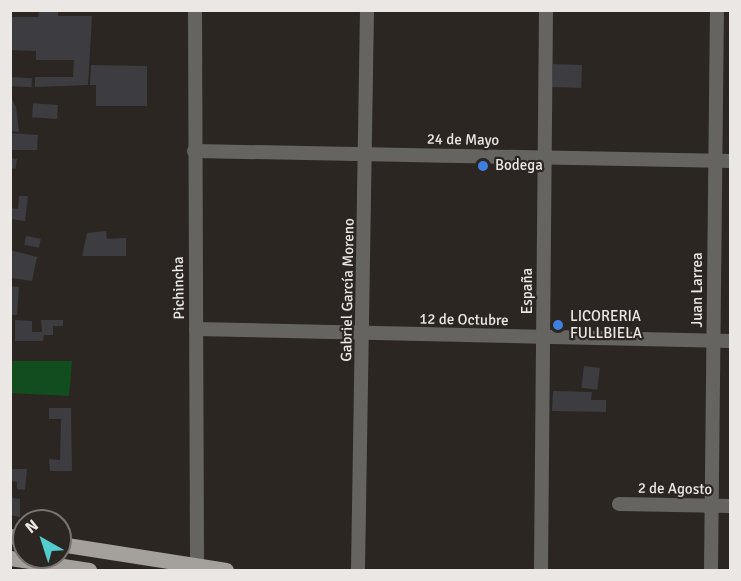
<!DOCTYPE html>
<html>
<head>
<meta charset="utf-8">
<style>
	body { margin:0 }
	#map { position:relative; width:741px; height:581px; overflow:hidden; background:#2b2622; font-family:Signika,sans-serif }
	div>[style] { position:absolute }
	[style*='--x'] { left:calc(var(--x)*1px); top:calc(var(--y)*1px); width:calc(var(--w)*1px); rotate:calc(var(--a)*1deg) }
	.green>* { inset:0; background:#114d1e }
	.building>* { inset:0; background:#3d3c41; transform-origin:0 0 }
	.minor>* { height:14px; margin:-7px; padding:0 7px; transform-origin:7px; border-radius:7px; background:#666461 }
	.primary>* { height:15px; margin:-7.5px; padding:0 7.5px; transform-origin:7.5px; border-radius:7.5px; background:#a4a09b }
	.dots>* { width:16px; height:16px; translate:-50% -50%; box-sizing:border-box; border:3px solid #2b2622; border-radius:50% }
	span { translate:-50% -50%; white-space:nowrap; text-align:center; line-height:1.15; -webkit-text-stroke:4.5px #2b2622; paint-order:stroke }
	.street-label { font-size:15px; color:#eae7e4 }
	.poi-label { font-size:15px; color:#eae7e4 }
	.left { translate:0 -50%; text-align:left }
	.frame { position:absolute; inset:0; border:12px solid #eae7e4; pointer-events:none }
	.north { position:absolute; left:12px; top:509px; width:60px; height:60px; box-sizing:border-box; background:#2b2622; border:2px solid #777370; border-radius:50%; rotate:321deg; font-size:16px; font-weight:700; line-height:24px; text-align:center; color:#eae7e4 }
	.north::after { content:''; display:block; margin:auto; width:21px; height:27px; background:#52cdce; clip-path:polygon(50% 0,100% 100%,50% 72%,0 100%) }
</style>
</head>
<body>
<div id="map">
	<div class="green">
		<div style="clip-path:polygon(10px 361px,72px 361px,69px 396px,11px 393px)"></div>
	</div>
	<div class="building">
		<div style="clip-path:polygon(39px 10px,58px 10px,58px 16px,92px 16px,88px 85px,35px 87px,35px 77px,73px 77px,74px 60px,36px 60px,36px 51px,10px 50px,10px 17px,38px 17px)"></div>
		<div style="left:553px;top:64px;width:29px;height:23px;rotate:2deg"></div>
		<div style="clip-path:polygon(91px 65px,147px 66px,147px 106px,96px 106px,96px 85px,90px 85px)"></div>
		<div style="left:10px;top:77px;width:22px;height:9px;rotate:3deg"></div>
		<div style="clip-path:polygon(10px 95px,16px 107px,19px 132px,10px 131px)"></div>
		<div style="left:58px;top:105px;width:14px;height:25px;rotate:94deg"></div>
		<div style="clip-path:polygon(10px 133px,38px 135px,37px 150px,10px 150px)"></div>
		<div style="left:10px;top:158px;width:7px;height:10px;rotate:8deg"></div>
		<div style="clip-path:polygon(19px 196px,28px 196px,25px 221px,10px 219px,10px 208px,18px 209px)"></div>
		<div style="clip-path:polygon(106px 231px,107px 239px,126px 238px,126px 256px,82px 256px,87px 233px)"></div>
		<div style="left:26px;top:236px;width:15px;height:9px;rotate:11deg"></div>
		<div style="clip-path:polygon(10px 250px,37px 257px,32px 281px,12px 278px)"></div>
		<div style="clip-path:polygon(10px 286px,19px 287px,17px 315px,10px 315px)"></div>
		<div style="clip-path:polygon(15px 320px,32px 321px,32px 332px,42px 332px,41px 320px,63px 320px,63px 326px,53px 326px,53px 335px,44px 335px,43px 341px,15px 341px)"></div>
		<div style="left:584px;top:366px;width:16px;height:22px;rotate:7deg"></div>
		<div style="clip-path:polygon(553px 391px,592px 392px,591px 400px,606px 400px,606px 412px,552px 411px)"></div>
		<div style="clip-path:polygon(49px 408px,71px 408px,72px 471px,50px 471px,49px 459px,60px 460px,61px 419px,49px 419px)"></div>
		<div style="clip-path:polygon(10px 469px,27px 469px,25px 490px,17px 489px,17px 482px,10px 481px)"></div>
		<div style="clip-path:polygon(10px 492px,13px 498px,20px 499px,20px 517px,10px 515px)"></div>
	</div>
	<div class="minor">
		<div style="--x:195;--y:10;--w:555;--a:89.79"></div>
		<div style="--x:194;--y:151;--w:536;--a:1.07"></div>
		<div style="--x:196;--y:329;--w:534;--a:1.29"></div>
		<div style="--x:619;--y:504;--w:111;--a:1"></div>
		<div style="--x:358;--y:570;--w:560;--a:-89.08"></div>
		<div style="--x:541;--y:570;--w:560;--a:-89.49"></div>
		<div style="--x:711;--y:570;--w:560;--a:-89.39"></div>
	</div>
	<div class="primary">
		<div style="--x:10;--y:536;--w:14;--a:8"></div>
		<div style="--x:60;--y:544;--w:168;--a:8.9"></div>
		<div style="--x:10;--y:558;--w:80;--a:8.6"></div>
	</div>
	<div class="dots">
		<div style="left:483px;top:166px;background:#3f7fe0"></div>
		<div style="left:558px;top:325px;background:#3f7fe0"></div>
	</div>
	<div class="street-label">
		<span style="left:463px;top:140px;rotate:1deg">24 de Mayo</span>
		<span style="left:179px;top:288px;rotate:-91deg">Pichincha</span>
		<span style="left:348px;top:290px;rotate:-89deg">Gabriel García Moreno</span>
		<span style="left:698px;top:290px;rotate:-90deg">Juan Larrea</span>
		<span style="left:528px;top:291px;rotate:-90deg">España</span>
		<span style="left:464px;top:320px;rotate:1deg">12 de Octubre</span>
		<span style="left:675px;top:489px;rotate:1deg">2 de Agosto</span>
	</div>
	<div class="poi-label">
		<span class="left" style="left:495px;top:166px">Bodega</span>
		<span class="left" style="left:570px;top:325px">LICORERIA<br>FULLBIELA</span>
	</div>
	<div class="frame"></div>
	<div class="north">N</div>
</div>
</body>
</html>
